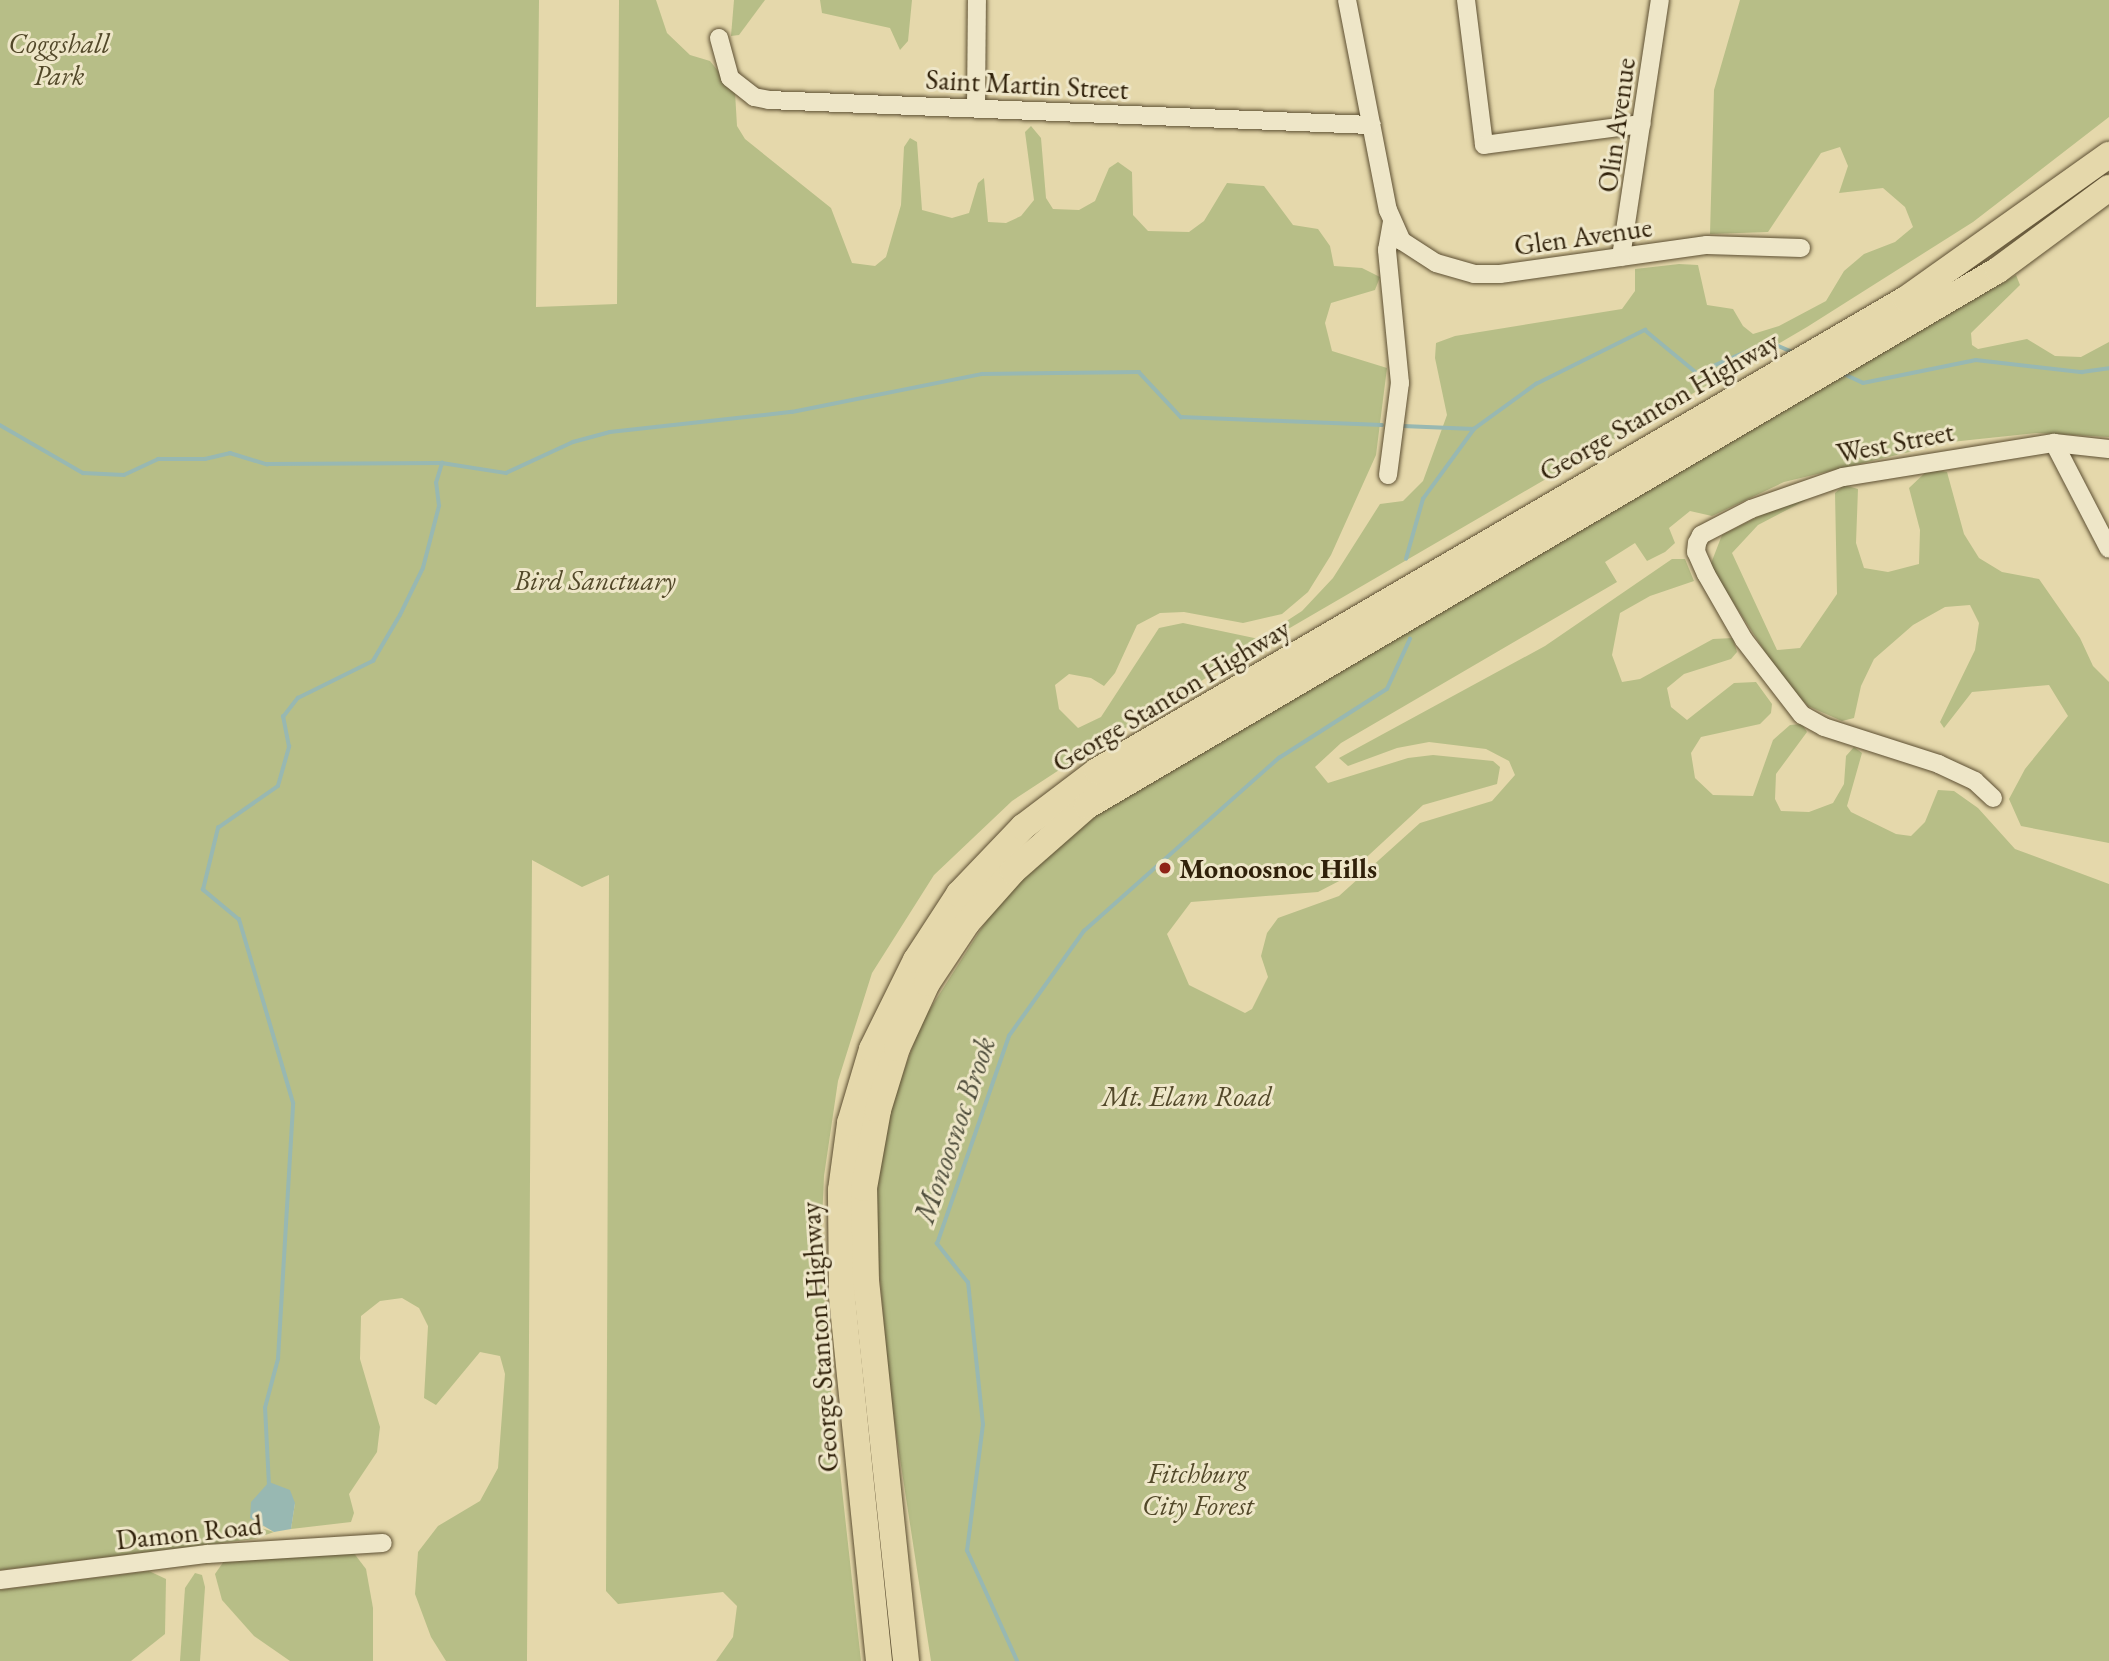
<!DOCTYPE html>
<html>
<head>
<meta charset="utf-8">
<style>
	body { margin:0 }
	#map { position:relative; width:2109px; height:1661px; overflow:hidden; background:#e5d8ab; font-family:"EB Garamond",serif }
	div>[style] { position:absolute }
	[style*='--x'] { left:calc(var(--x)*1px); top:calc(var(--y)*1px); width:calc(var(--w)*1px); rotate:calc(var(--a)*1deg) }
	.green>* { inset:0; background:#b7be87 }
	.water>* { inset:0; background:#98b8b2 }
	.stream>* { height:3.5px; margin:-1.75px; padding:0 1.75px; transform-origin:1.75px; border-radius:1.75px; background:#98b8b2 }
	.roads { filter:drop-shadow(0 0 2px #5d4f32) drop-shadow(0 0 2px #5d4f32) }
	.minor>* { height:18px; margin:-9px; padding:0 9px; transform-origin:9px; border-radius:9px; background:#eee6c8 }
	.highway>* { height:26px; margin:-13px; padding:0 13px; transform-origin:13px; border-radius:13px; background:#e5d8ab }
	.dots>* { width:19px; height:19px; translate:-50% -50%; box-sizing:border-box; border:4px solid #eee6c8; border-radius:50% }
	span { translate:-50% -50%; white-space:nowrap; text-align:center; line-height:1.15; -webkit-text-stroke:6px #eee6c8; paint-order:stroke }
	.park-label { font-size:28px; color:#524829; font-style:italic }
	.street-label { font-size:28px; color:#30210a }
	.poi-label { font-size:28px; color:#30210a; font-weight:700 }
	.left { translate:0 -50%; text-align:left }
	.water-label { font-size:30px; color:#4f4e3c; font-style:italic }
</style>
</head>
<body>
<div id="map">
	<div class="green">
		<div style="clip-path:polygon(0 0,539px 0,536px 307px,617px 304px,619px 0,656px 0,667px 33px,690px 55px,710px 61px,735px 92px,737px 126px,745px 139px,831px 208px,852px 263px,875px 266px,886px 257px,901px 205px,904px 147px,910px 138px,917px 142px,922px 210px,952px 218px,969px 213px,978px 183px,984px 178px,988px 222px,1006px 223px,1021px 216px,1034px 200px,1025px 132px,1031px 126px,1041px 138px,1046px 198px,1053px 209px,1079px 210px,1095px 201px,1109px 168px,1118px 162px,1132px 172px,1133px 215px,1148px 231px,1189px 232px,1204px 221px,1227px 183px,1264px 186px,1293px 225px,1318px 229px,1330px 246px,1334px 266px,1362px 268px,1380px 277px,1375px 290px,1331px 303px,1325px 323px,1332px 351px,1387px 368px,1376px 455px,1331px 555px,1308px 592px,1282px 614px,1243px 623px,1184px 612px,1160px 613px,1137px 625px,1115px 673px,1104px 686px,1091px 678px,1069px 674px,1055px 685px,1059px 709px,1078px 728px,1101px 717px,1159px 628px,1183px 623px,1259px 639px,1302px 611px,1333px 578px,1380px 504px,1403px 501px,1423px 481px,1447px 415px,1435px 358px,1436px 343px,1455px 336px,1622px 309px,1635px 291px,1635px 269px,1679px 264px,1698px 265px,1707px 305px,1733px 309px,1743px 326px,1753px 334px,1779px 326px,1826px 301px,1844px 271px,1864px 254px,1895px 242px,1913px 227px,1905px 207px,1883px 188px,1839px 193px,1848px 166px,1840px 147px,1821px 153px,1768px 232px,1710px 234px,1714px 90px,1740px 0,2109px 0,2109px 117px,1973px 222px,1807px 327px,1235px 660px,1085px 753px,1012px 801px,934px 875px,872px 973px,838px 1081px,824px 1176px,821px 1244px,829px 1372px,861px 1661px,716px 1661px,733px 1637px,737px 1606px,723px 1592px,618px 1604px,606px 1591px,609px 875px,582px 887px,532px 860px,527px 1661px,446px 1661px,431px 1637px,415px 1594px,418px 1552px,438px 1526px,480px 1501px,498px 1468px,505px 1374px,500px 1356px,480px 1352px,436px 1405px,424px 1398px,428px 1326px,419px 1308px,402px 1298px,380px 1301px,361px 1316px,360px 1359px,380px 1427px,377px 1452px,349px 1494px,354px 1513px,351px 1522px,291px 1529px,295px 1503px,261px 1528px,274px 1532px,254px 1539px,0 1570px)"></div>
		<div style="clip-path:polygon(734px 0,765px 0,739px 35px,731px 36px)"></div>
		<div style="clip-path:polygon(820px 0,912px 0,908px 41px,900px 50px,890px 28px,822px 13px)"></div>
		<div style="clip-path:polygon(2016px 275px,2020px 285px,1971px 333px,1972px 345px,1978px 349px,2027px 339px,2055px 356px,2081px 357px,2109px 342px,2109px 437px,2036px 433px,1951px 442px,1784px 482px,1712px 516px,1690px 511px,1669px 528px,1675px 543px,1665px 552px,1647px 561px,1635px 543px,1605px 562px,1617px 582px,1341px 743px,1315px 767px,1328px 783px,1408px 758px,1433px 755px,1493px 761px,1500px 767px,1497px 784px,1423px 805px,1343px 879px,1318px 892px,1191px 902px,1167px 934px,1189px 985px,1245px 1013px,1252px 1009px,1268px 977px,1261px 956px,1267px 933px,1278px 918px,1339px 896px,1420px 823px,1492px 801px,1515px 775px,1509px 761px,1486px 749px,1429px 742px,1397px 748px,1348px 766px,1339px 758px,1545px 646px,1672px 559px,1685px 559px,1694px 581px,1650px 596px,1620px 613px,1612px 655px,1622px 682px,1640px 679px,1713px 639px,1733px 638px,1737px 652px,1731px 659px,1684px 674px,1667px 688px,1671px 707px,1687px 720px,1734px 683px,1756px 682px,1772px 704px,1771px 713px,1760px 724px,1701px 737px,1691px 753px,1695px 778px,1713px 795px,1753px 796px,1773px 740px,1790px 725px,1802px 724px,1807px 732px,1776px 774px,1775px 799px,1781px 811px,1809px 812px,1833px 803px,1844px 784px,1846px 756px,1854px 747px,1862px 753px,1847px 806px,1851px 812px,1896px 834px,1911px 836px,1925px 822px,1938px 790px,1954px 791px,1978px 808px,2015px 849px,2109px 884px,2109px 1661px,931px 1661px,891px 1400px,877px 1247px,876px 1183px,891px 1107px,921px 1023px,1002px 896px,1051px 848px,1140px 782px)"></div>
		<div style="clip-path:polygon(1929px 469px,1947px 472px,1964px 534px,1979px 558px,2002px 572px,2039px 579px,2080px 638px,2093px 666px,2109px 682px,2109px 843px,2021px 826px,2009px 799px,2025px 769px,2068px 716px,2049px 685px,1972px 692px,1944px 728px,1940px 722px,1975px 650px,1979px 623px,1970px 605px,1945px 607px,1913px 625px,1874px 659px,1861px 686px,1854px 718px,1842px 721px,1808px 706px,1785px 683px,1710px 566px,1722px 535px,1801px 495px,1806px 500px,1758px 525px,1732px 553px,1777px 650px,1800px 648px,1837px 594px,1835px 493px,1844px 485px,1858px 489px,1856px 543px,1864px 568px,1888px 572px,1919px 564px,1920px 530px,1909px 488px)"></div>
		<div style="clip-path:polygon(353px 1552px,366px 1569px,373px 1608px,373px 1661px,290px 1661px,254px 1636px,222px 1600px,215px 1574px,224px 1561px)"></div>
		<div style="clip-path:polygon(149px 1571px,166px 1579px,165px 1634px,131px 1661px,0 1661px,0 1590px)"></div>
		<div style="clip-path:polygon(195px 1573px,202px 1575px,205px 1587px,200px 1661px,180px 1661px,185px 1588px)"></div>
	</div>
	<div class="water">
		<div style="clip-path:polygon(269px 1482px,290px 1490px,295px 1503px,291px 1529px,274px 1532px,250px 1518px,251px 1502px)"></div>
	</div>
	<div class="stream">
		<div style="--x:1842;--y:373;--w:23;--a:25"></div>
		<div style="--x:1863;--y:383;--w:115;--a:-11.5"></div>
		<div style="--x:1976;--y:360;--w:107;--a:6.5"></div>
		<div style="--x:2082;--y:372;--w:27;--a:-8"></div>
		<div style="--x:0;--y:425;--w:96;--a:30"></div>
		<div style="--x:83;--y:473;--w:41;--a:2.8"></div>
		<div style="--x:124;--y:475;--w:38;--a:-25"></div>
		<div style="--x:158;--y:459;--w:47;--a:0"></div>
		<div style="--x:205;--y:459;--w:26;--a:-13"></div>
		<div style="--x:230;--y:453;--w:39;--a:17"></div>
		<div style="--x:267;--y:464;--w:175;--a:-0.3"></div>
		<div style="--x:442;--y:463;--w:65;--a:8.9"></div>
		<div style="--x:506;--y:473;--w:74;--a:-24.8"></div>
		<div style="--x:573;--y:442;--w:38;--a:-15"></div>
		<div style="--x:610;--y:432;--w:183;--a:-6.3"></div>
		<div style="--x:792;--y:412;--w:194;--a:-11.3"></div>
		<div style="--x:982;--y:374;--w:157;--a:-0.7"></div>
		<div style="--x:1139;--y:372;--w:62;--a:47"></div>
		<div style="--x:1181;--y:417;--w:201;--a:2.3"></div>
		<div style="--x:1403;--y:426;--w:71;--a:2.4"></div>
		<div style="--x:1406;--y:559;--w:62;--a:-74.2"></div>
		<div style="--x:1423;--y:499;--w:87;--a:-53.9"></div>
		<div style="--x:1474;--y:429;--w:77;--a:-36"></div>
		<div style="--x:1536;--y:384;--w:122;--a:-26.4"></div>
		<div style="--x:1645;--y:330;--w:67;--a:39.6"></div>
		<div style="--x:1697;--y:373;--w:78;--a:-23.3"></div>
		<div style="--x:1769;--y:342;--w:26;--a:23"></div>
		<div style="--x:269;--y:1486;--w:78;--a:-92.9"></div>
		<div style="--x:265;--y:1408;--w:51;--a:-75.1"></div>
		<div style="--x:278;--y:1359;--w:256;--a:-86.6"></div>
		<div style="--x:293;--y:1103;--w:191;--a:-106.4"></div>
		<div style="--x:239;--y:920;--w:47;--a:-140.2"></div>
		<div style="--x:203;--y:890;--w:64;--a:-76.4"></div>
		<div style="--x:218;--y:828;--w:73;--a:-35"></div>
		<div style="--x:278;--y:786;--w:41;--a:-74.2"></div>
		<div style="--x:289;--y:747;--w:31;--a:-101"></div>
		<div style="--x:283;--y:717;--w:24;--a:-52"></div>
		<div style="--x:298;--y:698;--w:84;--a:-26.3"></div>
		<div style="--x:373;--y:661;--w:53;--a:-59.6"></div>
		<div style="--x:400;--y:615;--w:52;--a:-63.9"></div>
		<div style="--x:423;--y:568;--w:64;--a:-75.5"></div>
		<div style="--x:439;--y:506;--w:23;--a:-97"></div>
		<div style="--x:436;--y:483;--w:21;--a:-73"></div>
		<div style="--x:1017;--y:1661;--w:121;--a:-114.4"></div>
		<div style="--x:967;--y:1551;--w:127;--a:-82.8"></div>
		<div style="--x:983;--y:1425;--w:143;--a:-96"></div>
		<div style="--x:968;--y:1283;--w:50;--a:-128.5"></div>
		<div style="--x:937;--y:1244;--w:220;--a:-70.9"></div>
		<div style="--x:1009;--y:1036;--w:129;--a:-54.5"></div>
		<div style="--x:1084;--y:931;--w:261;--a:-41.6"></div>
		<div style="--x:1279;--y:758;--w:128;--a:-32.6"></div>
		<div style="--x:1387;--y:689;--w:55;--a:-65.3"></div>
	</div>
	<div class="roads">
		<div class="minor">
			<div style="--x:1347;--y:0;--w:214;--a:79"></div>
			<div style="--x:1388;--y:210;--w:34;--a:66"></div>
			<div style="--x:1402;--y:241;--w:40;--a:32.9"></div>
			<div style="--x:1436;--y:263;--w:40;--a:16"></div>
			<div style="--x:1474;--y:274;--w:26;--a:0"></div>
			<div style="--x:1500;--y:274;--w:209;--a:-8"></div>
			<div style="--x:1707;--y:245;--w:94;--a:1.8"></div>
			<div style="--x:1466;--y:0;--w:146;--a:82.9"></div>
			<div style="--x:1484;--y:145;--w:159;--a:-7.6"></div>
			<div style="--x:719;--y:38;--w:41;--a:74.6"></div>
			<div style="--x:730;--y:78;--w:31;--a:38"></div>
			<div style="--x:754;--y:97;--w:15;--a:11"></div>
			<div style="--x:769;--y:100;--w:603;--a:2.38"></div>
			<div style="--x:976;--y:108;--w:108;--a:-89.5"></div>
			<div style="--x:1621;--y:257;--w:260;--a:-81.4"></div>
			<div style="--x:2054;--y:443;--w:119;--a:62.6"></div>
			<div style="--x:1388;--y:475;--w:93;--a:-82.6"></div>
			<div style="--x:1400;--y:383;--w:134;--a:-95.6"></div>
			<div style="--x:1387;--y:250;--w:28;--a:-80"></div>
			<div style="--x:1993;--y:798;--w:25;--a:-137"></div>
			<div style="--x:1975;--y:781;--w:40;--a:-155"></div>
			<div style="--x:1939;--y:764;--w:121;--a:-162.2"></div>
			<div style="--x:1824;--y:727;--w:25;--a:-151"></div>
			<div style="--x:1802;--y:715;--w:95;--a:-127.7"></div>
			<div style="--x:1744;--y:640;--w:76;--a:-119.9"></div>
			<div style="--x:1706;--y:574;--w:24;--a:-114"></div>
			<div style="--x:1696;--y:552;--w:9;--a:-84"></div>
			<div style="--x:1697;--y:543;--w:9;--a:-63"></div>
			<div style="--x:1701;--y:535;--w:56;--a:-27.5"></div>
			<div style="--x:1751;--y:509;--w:97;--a:-19.2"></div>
			<div style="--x:1843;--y:477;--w:214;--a:-9.2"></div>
			<div style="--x:2054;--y:443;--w:55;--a:6.2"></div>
			<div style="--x:0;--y:1580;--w:209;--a:-7.2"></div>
			<div style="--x:207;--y:1554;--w:176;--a:-3.6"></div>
		</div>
		<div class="highway">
			<div style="--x:879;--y:1661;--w:369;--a:-95.8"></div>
			<div style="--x:842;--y:1294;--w:104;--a:-90.6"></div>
			<div style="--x:841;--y:1190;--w:68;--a:-82.3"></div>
			<div style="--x:850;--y:1123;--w:77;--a:-73.4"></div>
			<div style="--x:872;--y:1049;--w:99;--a:-63.7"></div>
			<div style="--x:916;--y:960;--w:79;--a:-56.9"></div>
			<div style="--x:959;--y:894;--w:93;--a:-46.3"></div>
			<div style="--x:1023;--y:827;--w:93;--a:-37.1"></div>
			<div style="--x:1097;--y:771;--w:937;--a:-30.26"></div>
			<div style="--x:1906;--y:299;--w:249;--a:-35.4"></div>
			<div style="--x:906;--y:1661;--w:382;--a:-96"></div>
			<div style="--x:866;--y:1281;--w:93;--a:-91.2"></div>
			<div style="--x:864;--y:1188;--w:79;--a:-79.8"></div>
			<div style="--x:878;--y:1110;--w:65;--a:-73"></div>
			<div style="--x:897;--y:1048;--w:72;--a:-65.2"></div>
			<div style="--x:927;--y:983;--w:72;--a:-56.3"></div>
			<div style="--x:967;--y:923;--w:69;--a:-48.5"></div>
			<div style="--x:1013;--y:871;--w:98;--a:-41.3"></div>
			<div style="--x:1087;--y:806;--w:1057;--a:-30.47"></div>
			<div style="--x:1998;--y:270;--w:138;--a:-36.5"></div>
		</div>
	</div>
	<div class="dots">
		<div style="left:1165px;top:868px;background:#8f2418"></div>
	</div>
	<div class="park-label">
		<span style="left:59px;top:59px">Coggshall<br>Park</span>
		<span style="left:595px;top:580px">Bird Sanctuary</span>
		<span style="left:1187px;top:1096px">Mt. Elam Road</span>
		<span style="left:1198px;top:1489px">Fitchburg<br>City Forest</span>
	</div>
	<div class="street-label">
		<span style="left:1027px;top:84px;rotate:3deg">Saint Martin Street</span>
		<span style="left:1616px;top:125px;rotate:-82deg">Olin Avenue</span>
		<span style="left:1583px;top:236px;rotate:-8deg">Glen Avenue</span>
		<span style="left:1659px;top:406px;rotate:-30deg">George Stanton Highway</span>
		<span style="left:1895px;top:442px;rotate:-11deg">West Street</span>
		<span style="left:1171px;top:695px;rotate:-31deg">George Stanton Highway</span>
		<span style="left:819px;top:1337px;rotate:-94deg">George Stanton Highway</span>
		<span style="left:189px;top:1532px;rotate:-6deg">Damon Road</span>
	</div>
	<div class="poi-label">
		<span class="left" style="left:1179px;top:868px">Monoosnoc Hills</span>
	</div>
	<div class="water-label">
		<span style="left:955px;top:1130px;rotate:-71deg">Monoosnoc Brook</span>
	</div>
</div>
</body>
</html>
